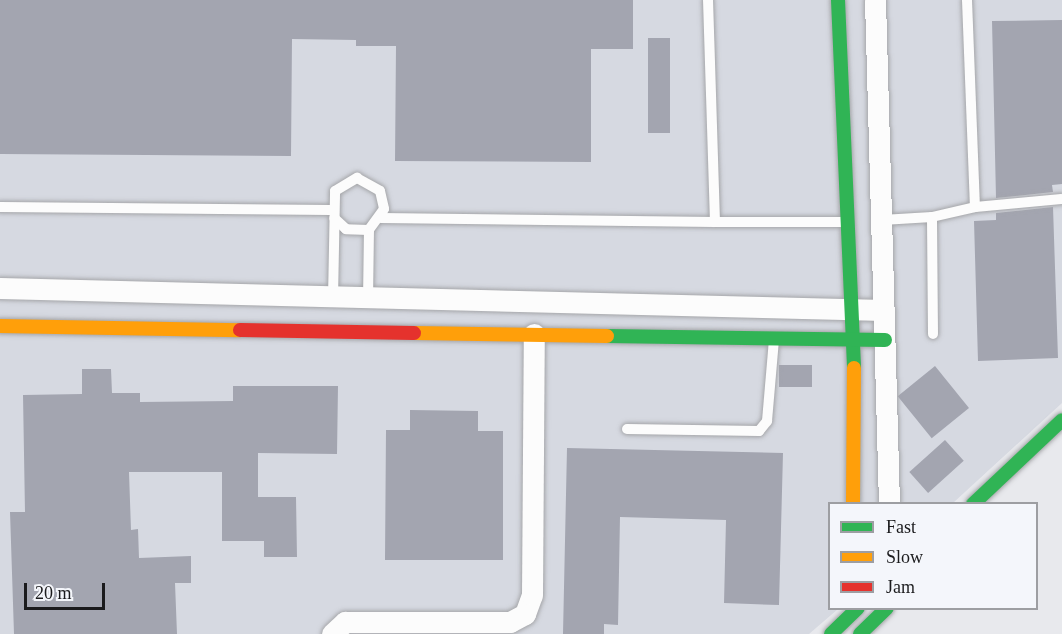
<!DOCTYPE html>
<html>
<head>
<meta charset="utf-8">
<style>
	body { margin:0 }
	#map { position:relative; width:1062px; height:634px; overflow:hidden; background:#e8e9ed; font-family:Georgia,serif }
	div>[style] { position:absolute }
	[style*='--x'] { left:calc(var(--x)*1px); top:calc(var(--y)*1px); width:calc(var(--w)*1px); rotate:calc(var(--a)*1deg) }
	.built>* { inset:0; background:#d6d9e1 }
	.building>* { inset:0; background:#a3a5b0; transform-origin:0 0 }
	.roads { filter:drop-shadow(0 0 2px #a5a6a9) drop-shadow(0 0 2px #a5a6a9) }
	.lane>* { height:10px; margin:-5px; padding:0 5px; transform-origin:5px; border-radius:5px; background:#fcfcfc }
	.street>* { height:21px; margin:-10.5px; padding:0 10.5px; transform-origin:10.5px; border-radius:10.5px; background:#fcfcfc }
	.fast>* { height:14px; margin:-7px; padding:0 7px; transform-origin:7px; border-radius:7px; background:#30b455 }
	.slow>* { height:14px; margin:-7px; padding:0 7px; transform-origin:7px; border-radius:7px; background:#ff9f0a }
	.jam>* { height:14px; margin:-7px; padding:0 7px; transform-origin:7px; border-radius:7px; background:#e5322d }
	span { translate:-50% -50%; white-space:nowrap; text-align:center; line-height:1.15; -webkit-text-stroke:6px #f4f6fb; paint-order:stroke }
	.legend { position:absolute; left:828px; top:502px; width:210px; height:108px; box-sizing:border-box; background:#f4f6fb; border:2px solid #9d9ea2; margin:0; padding:8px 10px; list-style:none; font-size:18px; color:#1b1b1d }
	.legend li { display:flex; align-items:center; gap:12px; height:30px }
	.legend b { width:30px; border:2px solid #9d9ea2 }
	.scale { position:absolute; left:24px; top:583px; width:81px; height:27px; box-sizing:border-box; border:3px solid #1b1b1d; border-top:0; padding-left:8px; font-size:18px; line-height:21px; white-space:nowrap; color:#1b1b1d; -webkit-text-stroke:4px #f4f6fb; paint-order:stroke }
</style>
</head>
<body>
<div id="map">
	<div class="built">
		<div style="clip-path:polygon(0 0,1062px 0,1062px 403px,953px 503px,830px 504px,830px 608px,838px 609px,809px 634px,0 634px)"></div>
	</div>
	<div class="building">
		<div style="clip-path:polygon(0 0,633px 0,633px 49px,591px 49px,591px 162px,395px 161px,396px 46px,356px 46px,356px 40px,292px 39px,291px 156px,0 154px)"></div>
		<div style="clip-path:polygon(1062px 20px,1062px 184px,1052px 185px,1053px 192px,996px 198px,992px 21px)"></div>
		<div style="left:648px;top:38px;width:22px;height:95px"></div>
		<div style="clip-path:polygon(1053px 207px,1058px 358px,978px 361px,974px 221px,996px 220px,996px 213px)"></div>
		<div style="left:812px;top:365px;width:22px;height:33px;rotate:90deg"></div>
		<div style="left:935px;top:366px;width:54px;height:48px;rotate:51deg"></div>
		<div style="clip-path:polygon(82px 369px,111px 369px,112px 393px,140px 393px,140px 402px,233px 401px,233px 386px,338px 386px,337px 454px,258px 453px,258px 497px,296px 497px,297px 557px,264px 557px,264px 541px,222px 541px,222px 472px,129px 472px,131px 530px,138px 529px,139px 558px,191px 556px,191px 583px,175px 583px,177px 634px,14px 634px,10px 512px,25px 512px,23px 395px,82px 394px)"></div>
		<div style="clip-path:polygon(410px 410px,478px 411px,478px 431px,503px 431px,503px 560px,385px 560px,386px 430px,410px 430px)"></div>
		<div style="left:945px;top:440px;width:28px;height:48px;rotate:48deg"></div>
		<div style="clip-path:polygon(567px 448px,783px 453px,779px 605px,724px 603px,726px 520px,620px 517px,618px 625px,604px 624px,604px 634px,563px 634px)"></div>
	</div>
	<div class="roads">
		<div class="lane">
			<div style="--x:967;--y:0;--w:207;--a:87.8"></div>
			<div style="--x:975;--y:207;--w:87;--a:-5.3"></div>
			<div style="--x:0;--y:207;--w:331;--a:0.5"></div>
			<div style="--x:381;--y:218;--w:334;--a:0.7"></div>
			<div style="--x:715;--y:222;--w:222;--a:-91.8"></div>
			<div style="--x:882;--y:220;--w:50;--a:-3.4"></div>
			<div style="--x:715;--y:222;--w:132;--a:0"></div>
			<div style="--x:333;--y:299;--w:108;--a:-88.9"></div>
			<div style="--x:335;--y:191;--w:26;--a:-31"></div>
			<div style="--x:357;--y:178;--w:26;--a:29"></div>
			<div style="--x:380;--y:191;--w:18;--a:77"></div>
			<div style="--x:384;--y:209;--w:26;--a:126"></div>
			<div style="--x:369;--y:230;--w:23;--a:-178"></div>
			<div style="--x:346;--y:229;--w:16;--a:-137"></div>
			<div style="--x:368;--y:300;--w:70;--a:-89.2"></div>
			<div style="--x:933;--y:334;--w:117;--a:-90.5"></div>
			<div style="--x:932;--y:217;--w:44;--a:-13.1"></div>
			<div style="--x:627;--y:429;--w:132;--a:0.9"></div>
			<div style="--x:759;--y:431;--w:13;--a:-51"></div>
			<div style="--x:767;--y:421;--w:81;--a:-85.1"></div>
		</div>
		<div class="street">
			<div style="--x:875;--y:0;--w:504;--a:88.41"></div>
			<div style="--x:0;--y:288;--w:884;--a:1.43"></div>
			<div style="--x:332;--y:634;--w:18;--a:-43"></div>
			<div style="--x:345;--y:622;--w:165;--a:0"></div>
			<div style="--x:510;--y:622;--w:17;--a:-28"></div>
			<div style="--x:525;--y:614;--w:20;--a:-70"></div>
			<div style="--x:532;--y:595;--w:261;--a:-89.6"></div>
		</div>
		<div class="fast">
			<div style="--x:838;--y:0;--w:368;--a:87.5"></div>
			<div style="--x:607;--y:336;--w:278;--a:0.8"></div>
			<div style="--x:973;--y:504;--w:122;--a:-43.3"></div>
			<div style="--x:831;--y:634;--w:37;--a:-44"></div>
			<div style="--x:860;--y:634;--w:37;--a:-44"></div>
		</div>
		<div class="slow">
			<div style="--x:0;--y:326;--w:240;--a:1"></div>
			<div style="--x:414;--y:333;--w:193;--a:0.9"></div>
			<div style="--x:853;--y:504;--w:136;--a:-89.6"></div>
		</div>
		<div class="jam">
			<div style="--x:240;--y:330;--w:174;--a:1"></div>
		</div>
	</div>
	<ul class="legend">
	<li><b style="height:8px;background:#30b455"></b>Fast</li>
	<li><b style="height:8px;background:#ff9f0a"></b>Slow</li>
	<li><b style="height:8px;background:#e5322d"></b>Jam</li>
	</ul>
	<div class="scale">20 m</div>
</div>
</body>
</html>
